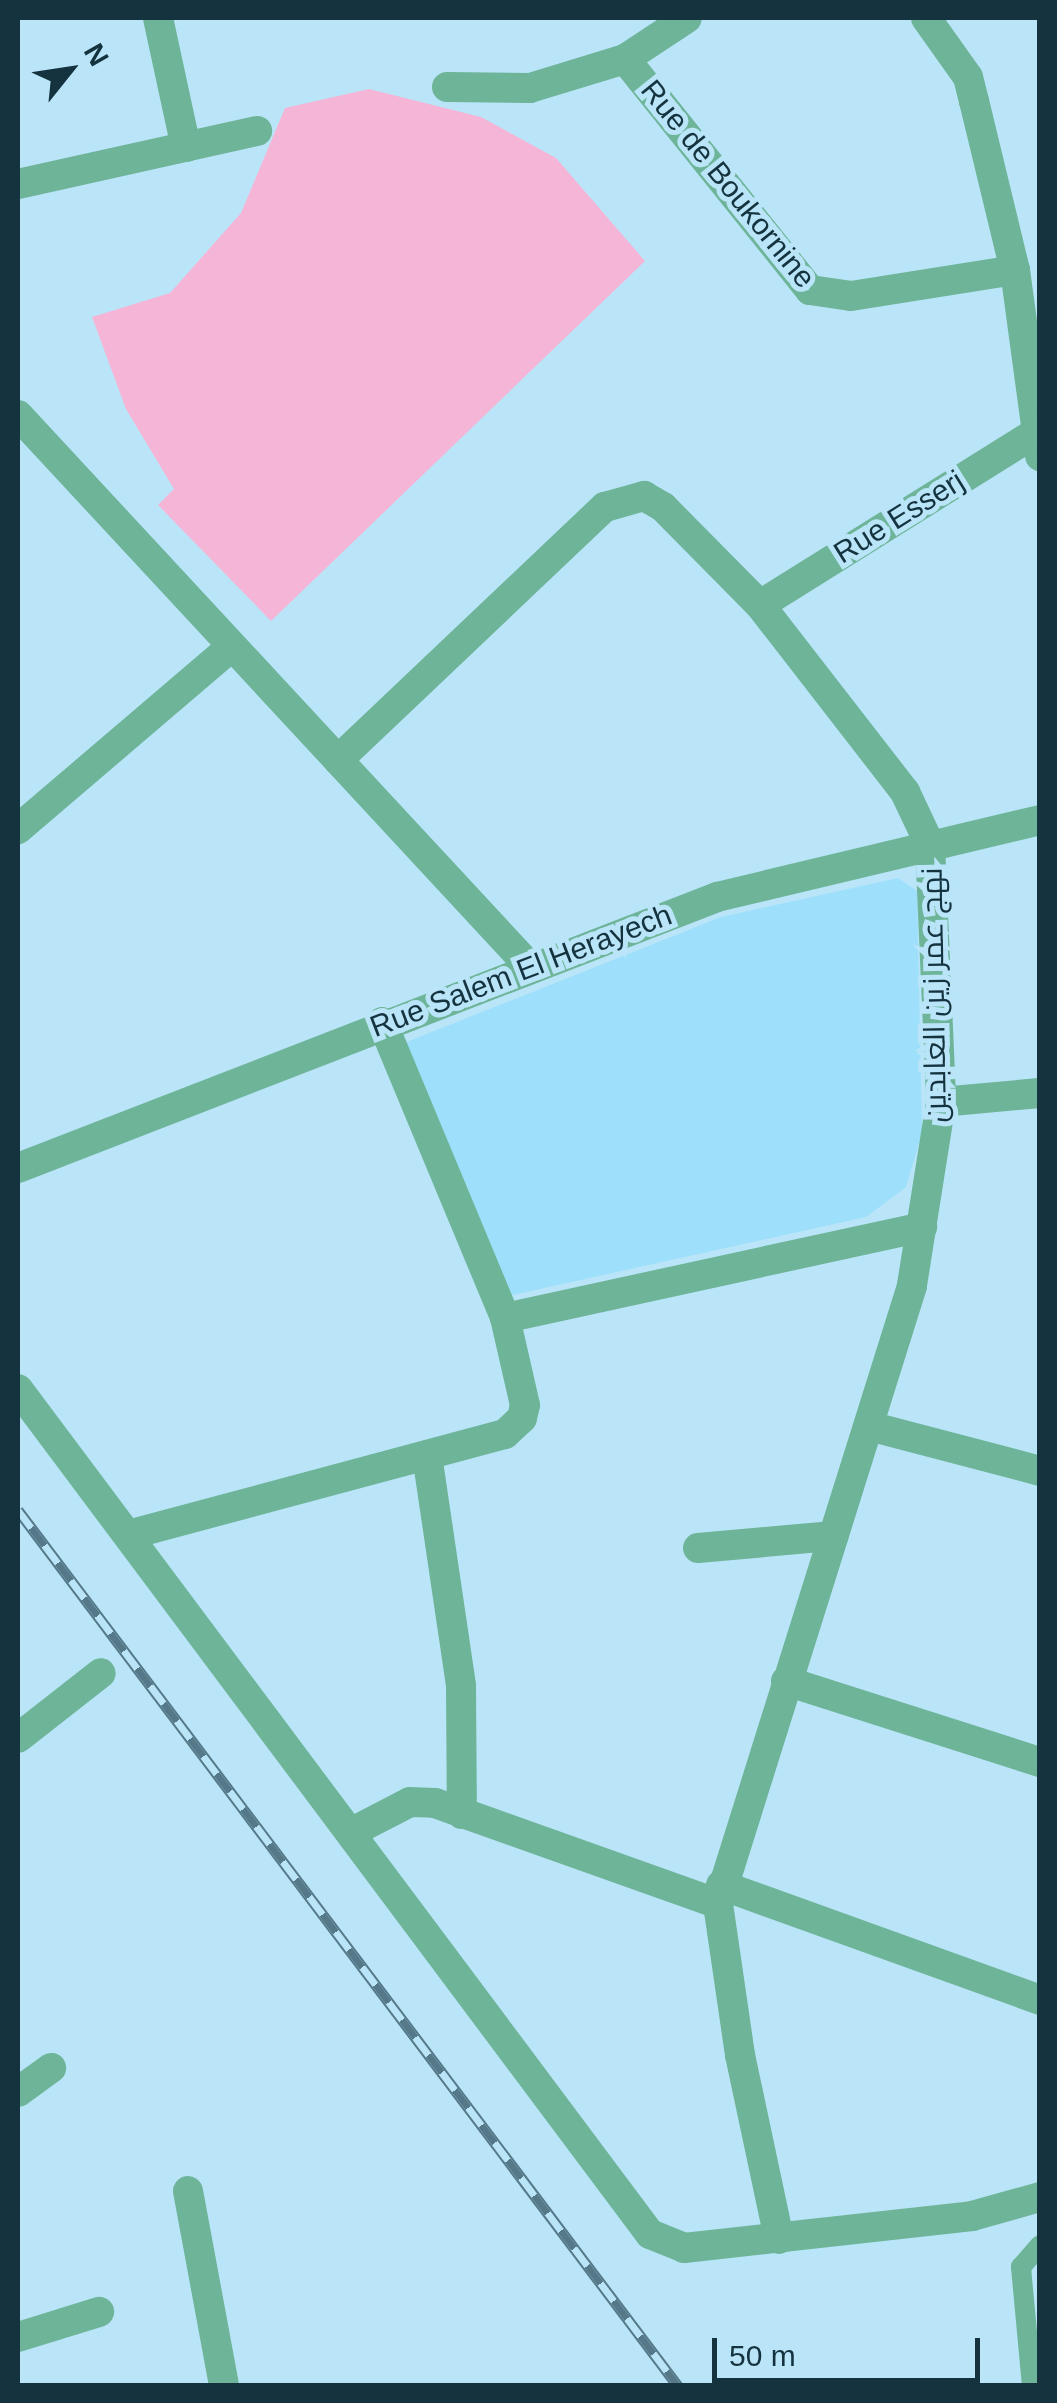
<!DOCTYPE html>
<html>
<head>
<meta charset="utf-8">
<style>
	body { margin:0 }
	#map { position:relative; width:1057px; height:2403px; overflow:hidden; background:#bae5f8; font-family:Helvetica,Cairo,sans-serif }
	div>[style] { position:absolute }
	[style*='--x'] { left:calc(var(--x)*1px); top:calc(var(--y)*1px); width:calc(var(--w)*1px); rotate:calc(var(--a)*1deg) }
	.built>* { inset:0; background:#9edffb }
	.green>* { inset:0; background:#f5b5d6 }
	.service>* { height:20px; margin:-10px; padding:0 10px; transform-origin:10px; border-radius:10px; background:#6db498 }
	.minor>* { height:30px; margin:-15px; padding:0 15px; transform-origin:15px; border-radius:15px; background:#6db498 }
	.rail>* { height:11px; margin-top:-5.5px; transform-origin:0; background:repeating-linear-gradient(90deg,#bae5f8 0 22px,#557988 0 44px); box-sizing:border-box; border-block:2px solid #557988 }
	span { translate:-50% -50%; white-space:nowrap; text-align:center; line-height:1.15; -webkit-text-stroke:10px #bae5f8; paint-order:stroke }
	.street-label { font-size:30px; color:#14333f }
	.frame { position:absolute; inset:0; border:20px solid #14333f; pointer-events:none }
	.north { position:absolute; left:20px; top:20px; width:100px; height:100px; -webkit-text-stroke:8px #bae5f8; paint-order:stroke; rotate:60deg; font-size:28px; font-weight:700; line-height:40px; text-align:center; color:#14333f }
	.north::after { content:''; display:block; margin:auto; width:35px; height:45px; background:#14333f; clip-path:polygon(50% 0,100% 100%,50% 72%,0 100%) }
	.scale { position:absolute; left:712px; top:2338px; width:268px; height:45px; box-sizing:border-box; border:5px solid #14333f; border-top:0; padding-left:12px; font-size:30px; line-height:35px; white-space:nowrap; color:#14333f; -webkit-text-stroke:8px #bae5f8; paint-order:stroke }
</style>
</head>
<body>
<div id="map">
	<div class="built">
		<div style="clip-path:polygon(898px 878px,917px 891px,922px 1133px,906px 1187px,866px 1217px,508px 1296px,404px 1043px,721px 917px)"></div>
	</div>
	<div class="green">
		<div style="clip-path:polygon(369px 89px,481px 117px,556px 158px,645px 261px,271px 621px,158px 505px,174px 489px,126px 409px,92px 317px,170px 293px,241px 213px,285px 108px)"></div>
	</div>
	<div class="service">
		<div style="--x:1032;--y:2386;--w:120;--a:-95.3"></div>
		<div style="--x:1021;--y:2267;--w:29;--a:-49"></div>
	</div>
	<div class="minor">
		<div style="--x:158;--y:18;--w:132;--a:77.8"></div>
		<div style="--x:926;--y:18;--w:72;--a:54.6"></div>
		<div style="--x:968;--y:77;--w:25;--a:76"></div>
		<div style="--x:974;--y:101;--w:174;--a:76.4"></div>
		<div style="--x:1015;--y:270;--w:188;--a:82.3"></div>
		<div style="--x:625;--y:59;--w:296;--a:51.3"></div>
		<div style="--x:810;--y:290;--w:41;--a:8.3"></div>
		<div style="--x:851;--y:296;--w:166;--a:-9"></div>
		<div style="--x:447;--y:87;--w:83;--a:0.7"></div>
		<div style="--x:530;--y:88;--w:99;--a:-17"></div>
		<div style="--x:625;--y:59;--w:74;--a:-33.5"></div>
		<div style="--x:18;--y:184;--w:245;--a:-12.5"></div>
		<div style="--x:18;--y:415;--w:753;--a:47.15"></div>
		<div style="--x:760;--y:605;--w:330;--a:-32"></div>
		<div style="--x:338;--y:760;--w:368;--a:-43.5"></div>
		<div style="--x:605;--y:507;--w:41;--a:-15.8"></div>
		<div style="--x:644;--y:496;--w:22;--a:30"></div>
		<div style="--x:663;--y:507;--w:138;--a:45.3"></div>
		<div style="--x:760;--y:605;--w:237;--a:52.2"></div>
		<div style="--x:905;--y:792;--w:59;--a:64.7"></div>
		<div style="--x:930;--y:845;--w:257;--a:87.5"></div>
		<div style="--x:941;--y:1102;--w:186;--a:99"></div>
		<div style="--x:912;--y:1286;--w:648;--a:107.43"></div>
		<div style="--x:718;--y:1904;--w:153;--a:81.7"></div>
		<div style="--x:740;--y:2055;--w:188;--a:78"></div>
		<div style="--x:18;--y:829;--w:277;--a:-40.5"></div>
		<div style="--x:382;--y:1022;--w:321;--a:67.4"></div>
		<div style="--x:505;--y:1318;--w:427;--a:-12.3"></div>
		<div style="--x:941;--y:1102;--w:99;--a:-5.2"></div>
		<div style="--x:18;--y:1168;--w:750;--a:-21.19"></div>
		<div style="--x:717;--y:897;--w:332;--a:-13.4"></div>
		<div style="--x:18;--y:1389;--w:1055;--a:53.21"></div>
		<div style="--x:650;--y:2234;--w:37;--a:22"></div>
		<div style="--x:684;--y:2248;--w:290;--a:-6.3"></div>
		<div style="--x:972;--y:2216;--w:71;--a:-15.6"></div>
		<div style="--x:869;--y:1426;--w:177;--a:14.7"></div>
		<div style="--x:427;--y:1455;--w:233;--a:81.6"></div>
		<div style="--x:461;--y:1686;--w:128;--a:89.6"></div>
		<div style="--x:128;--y:1535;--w:390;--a:-15"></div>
		<div style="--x:505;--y:1434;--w:23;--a:-43"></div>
		<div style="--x:522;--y:1418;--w:13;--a:-77"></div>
		<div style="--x:525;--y:1405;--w:89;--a:-102.9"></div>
		<div style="--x:698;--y:1548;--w:136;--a:-5.1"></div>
		<div style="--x:786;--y:1681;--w:267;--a:17.7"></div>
		<div style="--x:18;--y:1738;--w:105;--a:-38.1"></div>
		<div style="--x:352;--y:1832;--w:65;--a:-27.3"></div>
		<div style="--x:410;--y:1802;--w:25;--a:2"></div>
		<div style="--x:435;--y:1803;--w:300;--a:19.6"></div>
		<div style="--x:721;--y:1885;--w:339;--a:19.8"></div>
		<div style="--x:18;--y:2092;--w:41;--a:-36"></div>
		<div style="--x:188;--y:2191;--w:198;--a:79.5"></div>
		<div style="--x:18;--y:2337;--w:85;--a:-17.2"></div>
	</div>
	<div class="rail">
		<div style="--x:18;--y:1510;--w:1097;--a:53"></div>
	</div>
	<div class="street-label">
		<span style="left:728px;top:184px;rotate:51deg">Rue de Boukornine</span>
		<span style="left:899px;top:517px;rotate:-32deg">Rue Esserj</span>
		<span style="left:521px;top:971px;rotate:-21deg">Rue Salem El Herayech</span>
		<span style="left:934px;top:995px;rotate:-91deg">نهج عمر زين العابدين</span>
	</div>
	<div class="frame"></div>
	<div class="north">N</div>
	<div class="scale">50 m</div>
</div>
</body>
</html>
